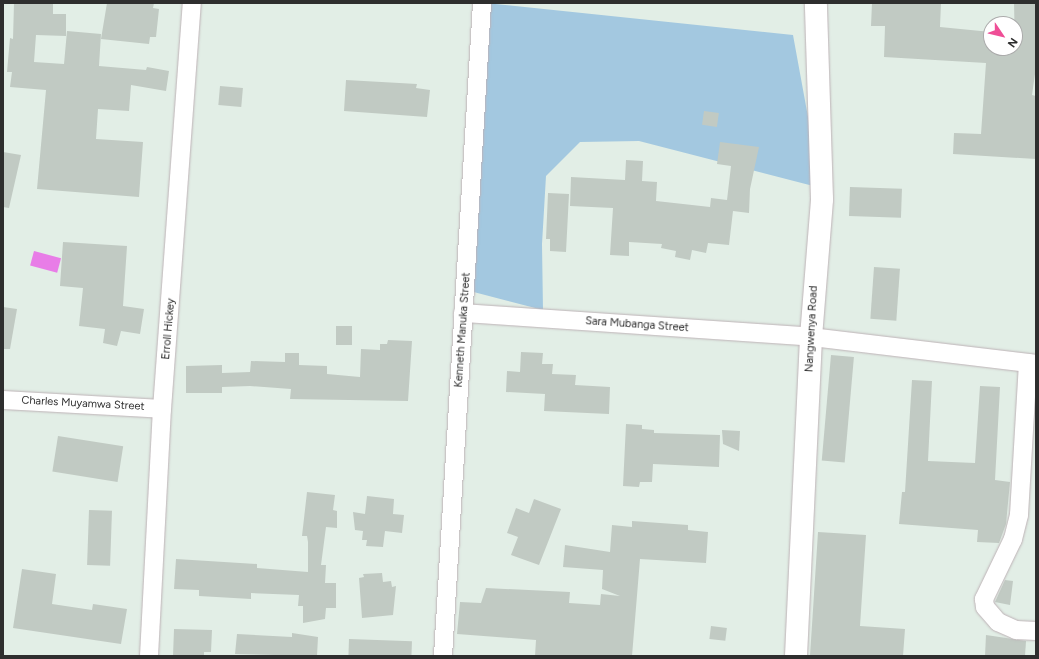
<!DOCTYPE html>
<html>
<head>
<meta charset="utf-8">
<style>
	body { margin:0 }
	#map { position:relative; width:1039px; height:659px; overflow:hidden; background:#e2eee6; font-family:Figtree,sans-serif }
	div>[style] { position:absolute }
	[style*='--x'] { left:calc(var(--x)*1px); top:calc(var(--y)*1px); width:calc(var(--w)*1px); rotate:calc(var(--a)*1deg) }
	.green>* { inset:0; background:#a3c8e0 }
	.water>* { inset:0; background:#e87de7; transform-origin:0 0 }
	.building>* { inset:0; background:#c1cac3; transform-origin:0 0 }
	.roads { filter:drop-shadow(0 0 1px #bdb2b6) drop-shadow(0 0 1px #bdb2b6) }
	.minor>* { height:18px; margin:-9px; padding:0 9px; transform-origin:9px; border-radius:9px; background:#fff }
	.secondary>* { height:22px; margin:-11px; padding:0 11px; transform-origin:11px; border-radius:11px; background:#fff }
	span { translate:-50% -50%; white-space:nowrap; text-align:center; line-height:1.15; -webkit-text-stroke:3px #fff; paint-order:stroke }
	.street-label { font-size:11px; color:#2e2e2e }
	.frame { position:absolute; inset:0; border:4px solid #2e2e2e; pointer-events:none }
	.north { position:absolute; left:983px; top:16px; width:40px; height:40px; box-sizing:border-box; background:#fff; border:1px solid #ababab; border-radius:50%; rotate:125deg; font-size:11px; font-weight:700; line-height:16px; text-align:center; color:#2e2e2e }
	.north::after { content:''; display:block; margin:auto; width:14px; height:18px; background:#ef4e96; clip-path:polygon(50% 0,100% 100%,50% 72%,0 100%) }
</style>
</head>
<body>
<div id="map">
	<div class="green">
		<div style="clip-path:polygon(486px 3px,793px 35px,821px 188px,639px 141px,580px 142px,546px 176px,542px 244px,543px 310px,466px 290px)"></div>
	</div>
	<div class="water">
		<div style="left:34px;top:251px;width:28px;height:15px;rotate:15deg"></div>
	</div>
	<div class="building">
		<div style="clip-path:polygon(14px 3px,53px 3px,53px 14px,66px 14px,66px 36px,36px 35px,34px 62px,64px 64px,67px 31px,101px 34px,99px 66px,146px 70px,147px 67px,169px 71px,166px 91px,131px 85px,129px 111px,98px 109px,96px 139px,143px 142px,139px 197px,37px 189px,46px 90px,10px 87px,12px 72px,7px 72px,10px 38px,13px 39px)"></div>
		<div style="clip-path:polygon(107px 3px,154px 3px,153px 8px,159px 9px,156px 37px,150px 37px,149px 44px,101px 39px)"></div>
		<div style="clip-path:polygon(872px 3px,941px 3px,940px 27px,991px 32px,991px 48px,1015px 48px,1014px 3px,1036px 3px,1036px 67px,1032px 95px,1036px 96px,1036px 159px,953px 154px,954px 133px,981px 134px,986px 63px,884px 57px,885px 26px,871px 26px)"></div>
		<div style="clip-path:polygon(346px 80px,417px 84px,416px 88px,430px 90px,427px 117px,344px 111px)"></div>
		<div style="left:220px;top:86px;width:23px;height:19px;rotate:5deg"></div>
		<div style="left:704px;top:111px;width:15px;height:14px;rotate:8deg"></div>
		<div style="clip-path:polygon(720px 142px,759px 147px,750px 189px,749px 213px,733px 211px,729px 245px,708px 243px,706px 253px,692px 250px,690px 260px,675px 257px,676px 251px,661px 248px,662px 244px,629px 242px,629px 256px,610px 255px,613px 208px,570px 206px,571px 177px,625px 180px,626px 160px,643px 161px,642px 181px,657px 182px,656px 201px,710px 207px,711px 198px,727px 200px,731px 166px,717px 164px)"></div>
		<div style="clip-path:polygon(3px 152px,21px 155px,9px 208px,3px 207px)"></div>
		<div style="left:850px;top:187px;width:52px;height:29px;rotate:2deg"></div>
		<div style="clip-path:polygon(548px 193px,569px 194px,566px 252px,550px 251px,550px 239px,546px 239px)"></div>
		<div style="clip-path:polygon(63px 242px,127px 246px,123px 306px,144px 309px,140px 334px,121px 331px,117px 346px,103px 343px,105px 329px,79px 326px,83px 288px,60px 286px)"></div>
		<div style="left:874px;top:267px;width:26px;height:52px;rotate:4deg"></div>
		<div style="clip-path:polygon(3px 307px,17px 309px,10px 349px,3px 349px)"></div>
		<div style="left:336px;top:326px;width:16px;height:19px"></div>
		<div style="clip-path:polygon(388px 340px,412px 341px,408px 401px,290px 399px,291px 389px,250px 386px,222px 387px,222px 393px,186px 393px,186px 366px,222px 365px,222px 373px,250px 372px,251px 361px,285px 362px,285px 353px,299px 353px,299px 365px,327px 366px,327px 374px,360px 377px,361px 349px,380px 350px,380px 344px,387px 344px)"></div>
		<div style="clip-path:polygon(521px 352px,543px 353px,542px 364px,553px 364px,552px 374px,576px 375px,575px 385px,610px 387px,609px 414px,544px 411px,545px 394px,506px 392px,507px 371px,520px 372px)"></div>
		<div style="left:831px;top:355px;width:23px;height:106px;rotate:5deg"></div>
		<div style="clip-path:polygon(912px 380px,932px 381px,928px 461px,975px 463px,980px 386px,1000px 387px,995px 480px,1010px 482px,1006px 524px,999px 543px,977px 542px,978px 530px,899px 524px,902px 492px,905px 492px)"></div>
		<div style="clip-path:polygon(626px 424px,642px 425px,642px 429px,654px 430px,654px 433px,720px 435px,719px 467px,653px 464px,652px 482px,640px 482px,639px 487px,623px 486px)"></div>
		<div style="clip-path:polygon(722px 430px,740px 431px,739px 451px,723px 444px)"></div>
		<div style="left:58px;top:436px;width:66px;height:36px;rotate:9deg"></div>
		<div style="clip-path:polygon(307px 492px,335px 495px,333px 510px,337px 511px,337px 528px,326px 527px,321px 565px,326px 565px,325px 583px,336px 583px,336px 608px,326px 608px,325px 619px,303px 623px,303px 606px,298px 606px,299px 595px,251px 593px,251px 599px,199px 596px,199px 590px,174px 589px,176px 559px,257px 564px,257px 568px,308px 572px,308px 542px,307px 536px,302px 536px)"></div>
		<div style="clip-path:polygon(367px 496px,394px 499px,393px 514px,404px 515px,402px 533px,385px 531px,383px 547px,366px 546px,367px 540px,362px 540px,363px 531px,355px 530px,353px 512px,365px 514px)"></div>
		<div style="clip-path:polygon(534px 499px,561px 509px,539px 565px,511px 555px,518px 537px,507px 533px,516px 508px,529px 513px)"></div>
		<div style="left:89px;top:510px;width:23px;height:55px;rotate:2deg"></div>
		<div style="clip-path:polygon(632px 521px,688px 525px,688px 530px,708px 532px,706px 563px,640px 559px,632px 656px,535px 656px,536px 640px,457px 634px,460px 602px,481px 603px,486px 588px,570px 592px,569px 603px,600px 605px,601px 594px,620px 596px,602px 589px,603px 570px,563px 567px,565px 545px,610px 552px,612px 525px,632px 527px)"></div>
		<div style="clip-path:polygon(818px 532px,866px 535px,860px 626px,905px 629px,903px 656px,810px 656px)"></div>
		<div style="clip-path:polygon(22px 569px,56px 574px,52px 604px,92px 610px,93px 604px,127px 609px,121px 644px,13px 628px)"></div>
		<div style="clip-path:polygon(382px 573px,383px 582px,391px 581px,392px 587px,396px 586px,393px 615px,362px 618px,359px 578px,364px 577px,363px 574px)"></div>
		<div style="clip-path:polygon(1005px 580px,1013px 581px,1010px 605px,995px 602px)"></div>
		<div style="left:711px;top:626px;width:16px;height:13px;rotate:7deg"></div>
		<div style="clip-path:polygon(174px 629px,212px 630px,211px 652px,204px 652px,204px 656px,173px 656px)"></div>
		<div style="clip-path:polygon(292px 633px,318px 637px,317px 656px,235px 654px,237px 634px,292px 637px)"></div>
		<div style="clip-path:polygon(986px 635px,1026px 641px,1025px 656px,985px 656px)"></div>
		<div style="left:349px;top:639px;width:63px;height:17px;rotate:2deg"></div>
	</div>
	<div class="roads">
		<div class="minor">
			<div style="--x:463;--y:313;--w:349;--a:3.9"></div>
			<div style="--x:811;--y:337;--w:227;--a:6.8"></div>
			<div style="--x:1028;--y:363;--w:152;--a:93.4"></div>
			<div style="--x:1019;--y:515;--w:25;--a:104"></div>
			<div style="--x:1013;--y:539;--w:67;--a:115.8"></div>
			<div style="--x:984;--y:599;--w:8;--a:83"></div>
			<div style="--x:985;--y:607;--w:20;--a:49"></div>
			<div style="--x:998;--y:622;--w:20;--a:24"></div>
			<div style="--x:1016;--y:630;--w:20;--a:3"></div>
			<div style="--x:3;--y:400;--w:159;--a:3.2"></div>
			<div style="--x:149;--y:656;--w:247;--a:-87"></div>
			<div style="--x:162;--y:409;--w:407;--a:-85.8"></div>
			<div style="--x:443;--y:656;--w:654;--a:-86.58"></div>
		</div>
		<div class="secondary">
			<div style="--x:796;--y:656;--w:319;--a:-87.3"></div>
			<div style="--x:811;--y:337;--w:138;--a:-85.4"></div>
			<div style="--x:822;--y:199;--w:196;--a:-91.8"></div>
		</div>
	</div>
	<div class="street-label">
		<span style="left:637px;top:325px;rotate:4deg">Sara Mubanga Street</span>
		<span style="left:169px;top:329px;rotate:-85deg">Erroll Hickey</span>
		<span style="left:812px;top:329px;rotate:-87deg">Nangwenya Road</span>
		<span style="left:463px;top:330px;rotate:-86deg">Kenneth Manuka Street</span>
		<span style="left:83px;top:404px;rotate:3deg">Charles Muyamwa Street</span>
	</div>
	<div class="frame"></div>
	<div class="north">N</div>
</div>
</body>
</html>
